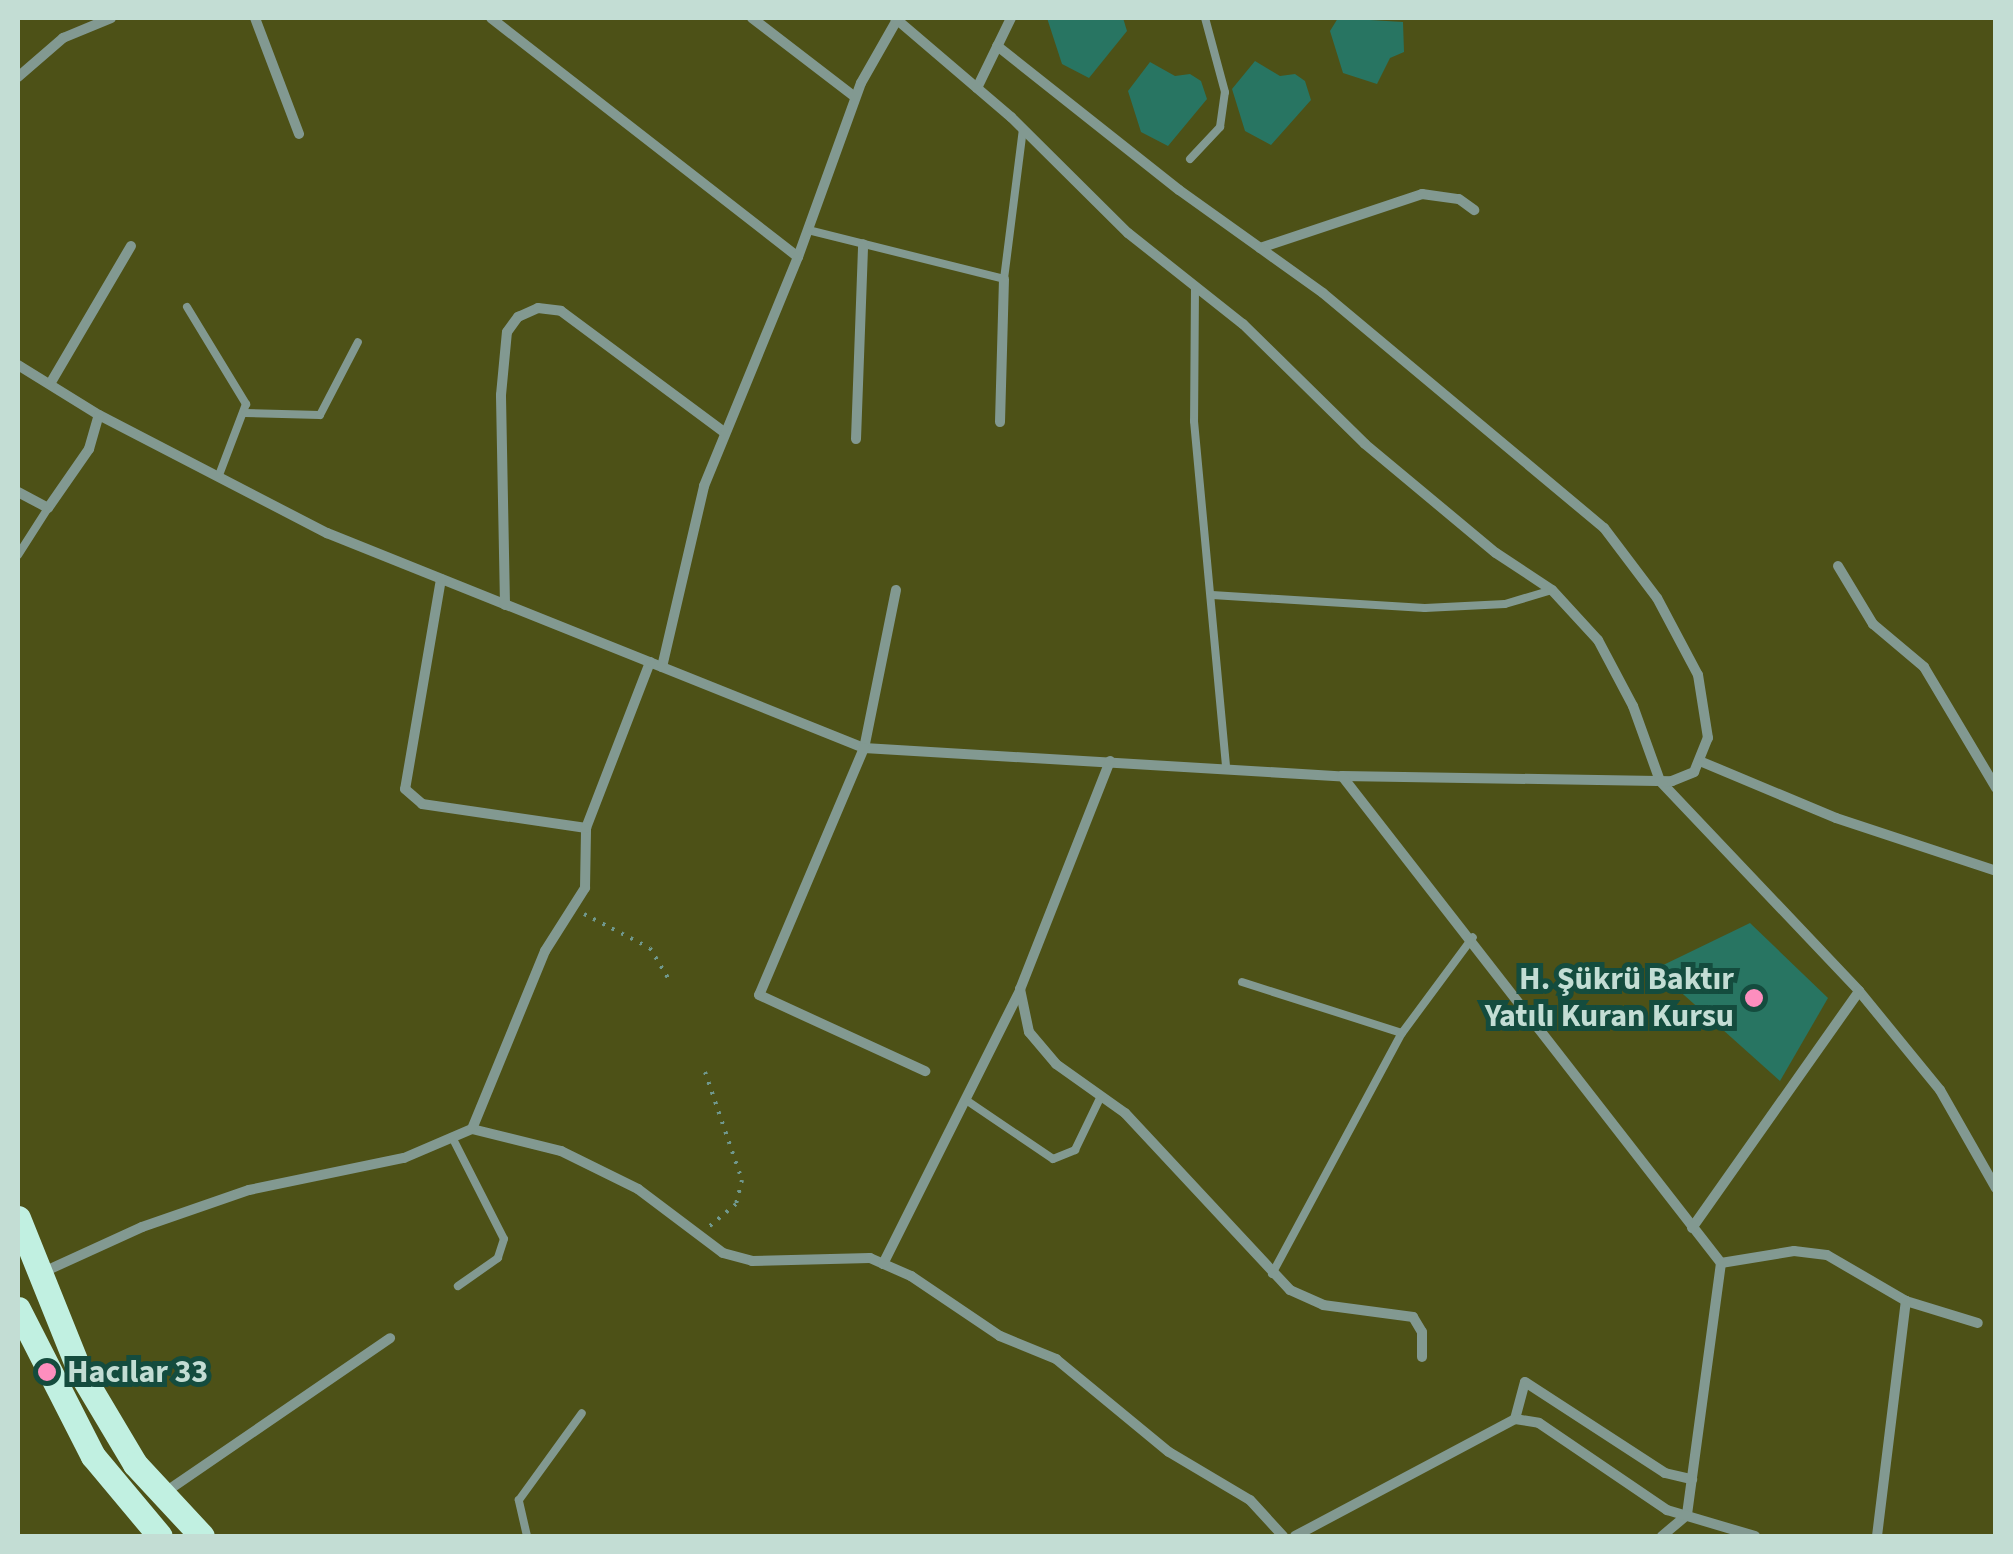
<!DOCTYPE html>
<html>
<head>
<meta charset="utf-8">
<style>
	body { margin:0 }
	#map { position:relative; width:2013px; height:1554px; overflow:hidden; background:#144c3e; font-family:"Source Sans 3",sans-serif }
	div>[style] { position:absolute }
	[style*='--x'] { left:calc(var(--x)*1px); top:calc(var(--y)*1px); width:calc(var(--w)*1px); rotate:calc(var(--a)*1deg) }
	.green>* { inset:0; background:#4d5117; transform-origin:0 0 }
	.building>* { inset:0; background:#287562 }
	.path>* { height:4px; margin-top:-2px; transform-origin:0; background:repeating-linear-gradient(90deg,#70988d 0 2.5px,transparent 0 10.5px) }
	.service>* { height:8px; margin:-4px; padding:0 4px; transform-origin:4px; border-radius:4px; background:#829991 }
	.minor>* { height:10px; margin:-5px; padding:0 5px; transform-origin:5px; border-radius:5px; background:#829991 }
	.primary>* { height:25px; margin:-12.5px; padding:0 12.5px; transform-origin:12.5px; border-radius:12.5px; background:#c1f0e1 }
	.dots>* { width:28px; height:28px; translate:-50% -50%; box-sizing:border-box; border:5px solid #144c3e; border-radius:50% }
	span { translate:-50% -50%; white-space:nowrap; text-align:center; line-height:1.15; -webkit-text-stroke:10px #144c3e; paint-order:stroke }
	.poi-label { font-size:32px; color:#c3ddd4; font-weight:700 }
	.right { translate:-100% -50%; text-align:right }
	.left { translate:0 -50%; text-align:left }
	.frame { position:absolute; inset:0; border:20px solid #c3ddd4; pointer-events:none }
</style>
</head>
<body>
<div id="map">
	<div class="green">
		<div style="left:18px;top:18px;width:1977px;height:1518px"></div>
	</div>
	<div class="building">
		<div style="clip-path:polygon(1047px 18px,1123px 18px,1127px 31px,1089px 78px,1062px 64px)"></div>
		<div style="clip-path:polygon(1338px 18px,1403px 22px,1404px 52px,1390px 58px,1377px 84px,1343px 73px,1330px 31px)"></div>
		<div style="clip-path:polygon(1255px 61px,1280px 76px,1295px 74px,1305px 81px,1311px 100px,1271px 145px,1245px 131px,1232px 89px)"></div>
		<div style="clip-path:polygon(1150px 62px,1175px 76px,1190px 74px,1201px 81px,1207px 99px,1168px 146px,1141px 132px,1128px 91px)"></div>
		<div style="clip-path:polygon(1750px 923px,1828px 998px,1780px 1081px,1655px 969px)"></div>
	</div>
	<div class="path">
		<div style="--x:584;--y:914;--w:74;--a:27.3"></div>
		<div style="--x:650;--y:948;--w:41;--a:59"></div>
		<div style="--x:705;--y:1072;--w:114;--a:71.1"></div>
		<div style="--x:742;--y:1180;--w:25;--a:104"></div>
		<div style="--x:736;--y:1204;--w:35;--a:140"></div>
	</div>
	<div class="service">
		<div style="--x:1190;--y:159;--w:44;--a:-46.8"></div>
		<div style="--x:1220;--y:127;--w:35;--a:-82"></div>
		<div style="--x:1225;--y:92;--w:77;--a:-105.1"></div>
		<div style="--x:808;--y:230;--w:202;--a:14"></div>
		<div style="--x:1004;--y:279;--w:151;--a:-82.8"></div>
		<div style="--x:1195;--y:286;--w:135;--a:90.4"></div>
		<div style="--x:1194;--y:421;--w:348;--a:84.7"></div>
		<div style="--x:187;--y:307;--w:114;--a:58.7"></div>
		<div style="--x:246;--y:404;--w:76;--a:110.8"></div>
		<div style="--x:245;--y:413;--w:75;--a:1.5"></div>
		<div style="--x:320;--y:415;--w:82;--a:-62.5"></div>
		<div style="--x:18;--y:555;--w:56;--a:-57.4"></div>
		<div style="--x:1212;--y:595;--w:213;--a:3.5"></div>
		<div style="--x:1425;--y:608;--w:80;--a:-2.9"></div>
		<div style="--x:1505;--y:604;--w:49;--a:-16.6"></div>
		<div style="--x:1242;--y:982;--w:168;--a:17.7"></div>
		<div style="--x:966;--y:1100;--w:105;--a:34.1"></div>
		<div style="--x:1053;--y:1159;--w:24;--a:-22"></div>
		<div style="--x:1075;--y:1150;--w:60;--a:-64.3"></div>
		<div style="--x:452;--y:1137;--w:114;--a:63"></div>
		<div style="--x:504;--y:1239;--w:20;--a:108"></div>
		<div style="--x:498;--y:1258;--w:49;--a:145"></div>
		<div style="--x:1272;--y:1274;--w:274;--a:-61.7"></div>
		<div style="--x:1402;--y:1033;--w:119;--a:-53.5"></div>
		<div style="--x:527;--y:1536;--w:37;--a:-103"></div>
		<div style="--x:519;--y:1500;--w:107;--a:-54.1"></div>
	</div>
	<div class="minor">
		<div style="--x:255;--y:18;--w:124;--a:69.2"></div>
		<div style="--x:491;--y:18;--w:389;--a:37.9"></div>
		<div style="--x:752;--y:18;--w:130;--a:37.5"></div>
		<div style="--x:895;--y:18;--w:153;--a:40.5"></div>
		<div style="--x:1011;--y:117;--w:165;--a:44.8"></div>
		<div style="--x:1128;--y:233;--w:147;--a:38.4"></div>
		<div style="--x:1243;--y:324;--w:171;--a:44.5"></div>
		<div style="--x:1365;--y:444;--w:170;--a:39.8"></div>
		<div style="--x:1496;--y:553;--w:67;--a:33.5"></div>
		<div style="--x:1552;--y:590;--w:68;--a:47.4"></div>
		<div style="--x:1598;--y:640;--w:75;--a:62.1"></div>
		<div style="--x:1633;--y:706;--w:80;--a:70.2"></div>
		<div style="--x:1660;--y:781;--w:289;--a:46.5"></div>
		<div style="--x:1859;--y:991;--w:128;--a:50.7"></div>
		<div style="--x:1940;--y:1090;--w:113;--a:60.3"></div>
		<div style="--x:18;--y:77;--w:60;--a:-40.9"></div>
		<div style="--x:63;--y:38;--w:52;--a:-22.6"></div>
		<div style="--x:977;--y:88;--w:78;--a:-64.1"></div>
		<div style="--x:1260;--y:248;--w:171;--a:-18.4"></div>
		<div style="--x:1422;--y:194;--w:37;--a:8"></div>
		<div style="--x:1459;--y:199;--w:19;--a:36"></div>
		<div style="--x:18;--y:365;--w:95;--a:31.7"></div>
		<div style="--x:99;--y:415;--w:257;--a:27.4"></div>
		<div style="--x:327;--y:533;--w:578;--a:21.82"></div>
		<div style="--x:864;--y:748;--w:479;--a:3.4"></div>
		<div style="--x:1342;--y:776;--w:330;--a:0.9"></div>
		<div style="--x:1672;--y:781;--w:24;--a:-22"></div>
		<div style="--x:1694;--y:772;--w:37;--a:-68"></div>
		<div style="--x:1708;--y:738;--w:64;--a:-99"></div>
		<div style="--x:1698;--y:675;--w:87;--a:-118"></div>
		<div style="--x:1657;--y:598;--w:88;--a:-127.1"></div>
		<div style="--x:1604;--y:528;--w:366;--a:-140.1"></div>
		<div style="--x:1323;--y:293;--w:177;--a:-144.4"></div>
		<div style="--x:1179;--y:190;--w:232;--a:-141.6"></div>
		<div style="--x:50;--y:384;--w:160;--a:-59.6"></div>
		<div style="--x:1000;--y:422;--w:143;--a:-88.4"></div>
		<div style="--x:856;--y:439;--w:195;--a:-87.9"></div>
		<div style="--x:18;--y:492;--w:34;--a:28"></div>
		<div style="--x:48;--y:508;--w:72;--a:-55.2"></div>
		<div style="--x:89;--y:449;--w:35;--a:-74"></div>
		<div style="--x:1838;--y:566;--w:68;--a:58.9"></div>
		<div style="--x:1873;--y:624;--w:67;--a:40.1"></div>
		<div style="--x:1924;--y:667;--w:141;--a:59.2"></div>
		<div style="--x:441;--y:579;--w:213;--a:99.7"></div>
		<div style="--x:405;--y:789;--w:23;--a:41"></div>
		<div style="--x:422;--y:804;--w:166;--a:8.3"></div>
		<div style="--x:896;--y:590;--w:161;--a:101.4"></div>
		<div style="--x:864;--y:748;--w:268;--a:113"></div>
		<div style="--x:759;--y:995;--w:183;--a:24.6"></div>
		<div style="--x:505;--y:605;--w:210;--a:-91.1"></div>
		<div style="--x:501;--y:395;--w:63;--a:-84.6"></div>
		<div style="--x:507;--y:332;--w:19;--a:-54"></div>
		<div style="--x:518;--y:317;--w:22;--a:-24"></div>
		<div style="--x:538;--y:308;--w:23;--a:7"></div>
		<div style="--x:561;--y:311;--w:204;--a:36.6"></div>
		<div style="--x:662;--y:667;--w:186;--a:-76.9"></div>
		<div style="--x:704;--y:486;--w:248;--a:-67.7"></div>
		<div style="--x:798;--y:257;--w:185;--a:-70.1"></div>
		<div style="--x:861;--y:83;--w:73;--a:-60.3"></div>
		<div style="--x:1110;--y:761;--w:245;--a:111.5"></div>
		<div style="--x:1020;--y:989;--w:44;--a:78.2"></div>
		<div style="--x:1029;--y:1032;--w:42;--a:49.8"></div>
		<div style="--x:1056;--y:1064;--w:85;--a:35.4"></div>
		<div style="--x:1125;--y:1113;--w:242;--a:47"></div>
		<div style="--x:1290;--y:1290;--w:36;--a:24"></div>
		<div style="--x:1323;--y:1305;--w:91;--a:7.6"></div>
		<div style="--x:1413;--y:1317;--w:17;--a:59"></div>
		<div style="--x:1422;--y:1332;--w:25;--a:90"></div>
		<div style="--x:1702;--y:762;--w:145;--a:22.7"></div>
		<div style="--x:1836;--y:818;--w:169;--a:18.3"></div>
		<div style="--x:1342;--y:776;--w:617;--a:52.11"></div>
		<div style="--x:1721;--y:1263;--w:254;--a:97.7"></div>
		<div style="--x:1687;--y:1515;--w:33;--a:140"></div>
		<div style="--x:472;--y:1129;--w:92;--a:13.9"></div>
		<div style="--x:561;--y:1151;--w:86;--a:26.3"></div>
		<div style="--x:638;--y:1189;--w:106;--a:37"></div>
		<div style="--x:723;--y:1253;--w:30;--a:15"></div>
		<div style="--x:752;--y:1261;--w:118;--a:-1.5"></div>
		<div style="--x:870;--y:1258;--w:45;--a:23.7"></div>
		<div style="--x:911;--y:1276;--w:107;--a:34"></div>
		<div style="--x:1000;--y:1336;--w:61;--a:22.3"></div>
		<div style="--x:1056;--y:1359;--w:146;--a:39.5"></div>
		<div style="--x:1169;--y:1452;--w:94;--a:30.7"></div>
		<div style="--x:1250;--y:1500;--w:49;--a:47.5"></div>
		<div style="--x:1692;--y:1228;--w:290;--a:-54.8"></div>
		<div style="--x:1721;--y:1263;--w:74;--a:-9.3"></div>
		<div style="--x:1794;--y:1251;--w:33;--a:7"></div>
		<div style="--x:1827;--y:1255;--w:91;--a:30.2"></div>
		<div style="--x:1906;--y:1301;--w:75;--a:17"></div>
		<div style="--x:883;--y:1264;--w:306;--a:-63.4"></div>
		<div style="--x:39;--y:1274;--w:113;--a:-24.5"></div>
		<div style="--x:142;--y:1227;--w:113;--a:-19.1"></div>
		<div style="--x:249;--y:1190;--w:158;--a:-11.7"></div>
		<div style="--x:404;--y:1158;--w:74;--a:-23.1"></div>
		<div style="--x:472;--y:1129;--w:192;--a:-67.7"></div>
		<div style="--x:545;--y:951;--w:75;--a:-57.6"></div>
		<div style="--x:585;--y:888;--w:60;--a:-89"></div>
		<div style="--x:586;--y:828;--w:178;--a:-68.9"></div>
		<div style="--x:1515;--y:1419;--w:38;--a:-75"></div>
		<div style="--x:1525;--y:1382;--w:167;--a:33"></div>
		<div style="--x:1665;--y:1473;--w:28;--a:13"></div>
		<div style="--x:164;--y:1493;--w:274;--a:-34.4"></div>
		<div style="--x:1295;--y:1536;--w:249;--a:-28"></div>
		<div style="--x:1515;--y:1419;--w:24;--a:9"></div>
		<div style="--x:1539;--y:1423;--w:155;--a:34.2"></div>
		<div style="--x:1667;--y:1510;--w:92;--a:16.5"></div>
		<div style="--x:1877;--y:1536;--w:237;--a:-83"></div>
	</div>
	<div class="primary">
		<div style="--x:18;--y:1218;--w:164;--a:68.1"></div>
		<div style="--x:79;--y:1370;--w:109;--a:59.2"></div>
		<div style="--x:135;--y:1464;--w:98;--a:47.1"></div>
		<div style="--x:18;--y:1309;--w:165;--a:63"></div>
		<div style="--x:93;--y:1456;--w:104;--a:50.1"></div>
	</div>
	<div class="dots">
		<div style="left:1754px;top:998px;background:#fd8ebe"></div>
		<div style="left:47px;top:1372px;background:#fd8ebe"></div>
	</div>
	<div class="poi-label">
		<span class="right" style="left:1734px;top:998px">H. Şükrü Baktır<br>Yatılı Kuran Kursu</span>
		<span class="left" style="left:67px;top:1372px">Hacılar 33</span>
	</div>
	<div class="frame"></div>
</div>
</body>
</html>
